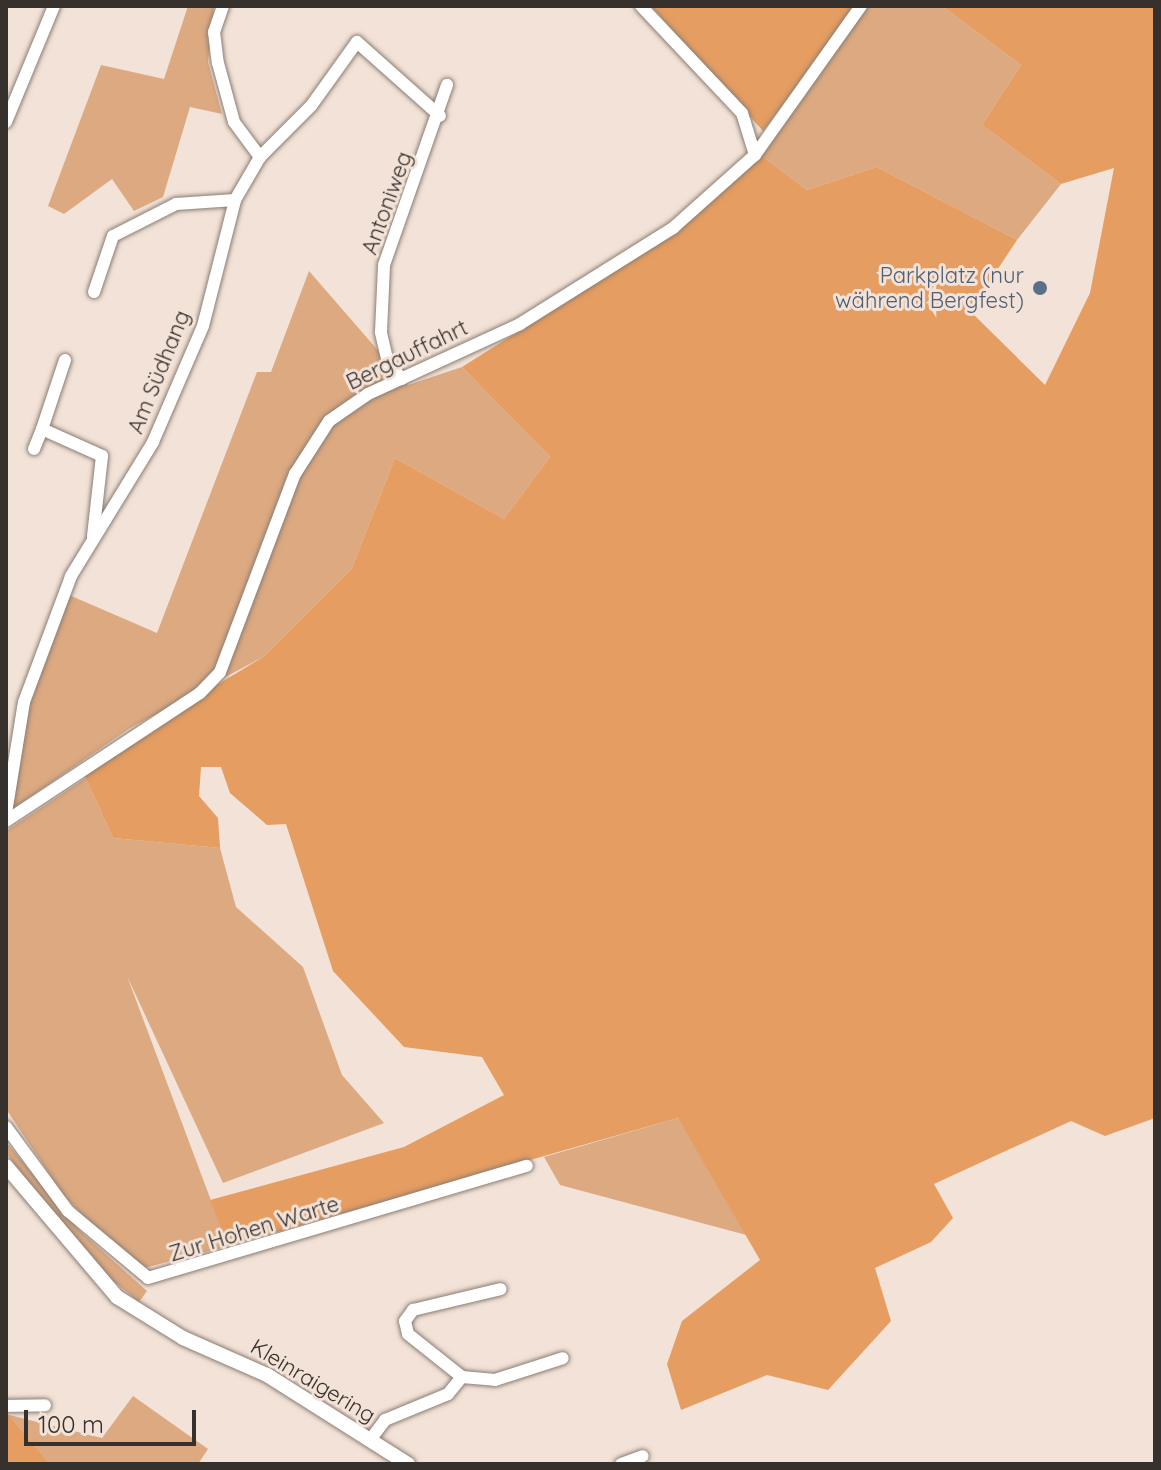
<!DOCTYPE html>
<html>
<head>
<meta charset="utf-8">
<style>
	body { margin:0 }
	#map { position:relative; width:1161px; height:1470px; overflow:hidden; background:#f2e2d7; font-family:Quicksand,sans-serif }
	div>[style] { position:absolute }
	[style*='--x'] { left:calc(var(--x)*1px); top:calc(var(--y)*1px); width:calc(var(--w)*1px); rotate:calc(var(--a)*1deg) }
	.green>* { inset:0; background:#dca981 }
	.forest>* { inset:0; background:#e59d61 }
	.roads { filter:drop-shadow(0 0 2px #8b7d73) drop-shadow(0 0 2px #8b7d73) }
	.minor>* { height:12px; margin:-6px; padding:0 6px; transform-origin:6px; border-radius:6px; background:#fff }
	.tertiary>* { height:14px; margin:-7px; padding:0 7px; transform-origin:7px; border-radius:7px; background:#fff }
	.dots>* { width:22px; height:22px; translate:-50% -50%; box-sizing:border-box; border:4px solid #f2e2d7; border-radius:50% }
	span { translate:-50% -50%; white-space:nowrap; text-align:center; line-height:1.15; -webkit-text-stroke:6px #f2e2d7; paint-order:stroke }
	.street-label { font-size:22px; color:#37312d }
	.service-label { font-size:22px; color:#4e5e75 }
	.right { translate:-100% -50%; text-align:right }
	.frame { position:absolute; inset:0; border:8px solid #37312d; pointer-events:none }
	.scale { position:absolute; left:24px; top:1410px; width:172px; height:36px; box-sizing:border-box; border:4px solid #37312d; border-top:0; padding-left:10px; font-size:24px; line-height:28px; white-space:nowrap; color:#37312d; -webkit-text-stroke:6px #f2e2d7; paint-order:stroke }
</style>
</head>
<body>
<div id="map">
	<div class="green">
		<div style="clip-path:polygon(188px 6px,214px 6px,208px 62px,222px 114px,190px 107px,163px 197px,134px 211px,112px 179px,64px 214px,48px 206px,101px 65px,164px 79px)"></div>
		<div style="clip-path:polygon(861px 6px,942px 6px,1021px 65px,982px 125px,1061px 184px,1017px 240px,877px 167px,807px 190px,762px 156px)"></div>
		<div style="clip-path:polygon(309px 271px,408px 385px,462px 367px,550px 457px,504px 519px,395px 458px,352px 568px,263px 657px,130px 728px,11px 810px,29px 705px,69px 595px,157px 633px,257px 372px,271px 372px)"></div>
		<div style="clip-path:polygon(86px 778px,113px 838px,220px 848px,236px 907px,303px 967px,342px 1075px,384px 1123px,223px 1183px,127px 976px,228px 1246px,133px 1271px,63px 1194px,6px 1109px,6px 831px)"></div>
		<div style="clip-path:polygon(678px 1118px,750px 1236px,560px 1185px,544px 1157px)"></div>
		<div style="clip-path:polygon(6px 1142px,81px 1232px,147px 1291px,139px 1302px,91px 1263px,6px 1153px)"></div>
		<div style="clip-path:polygon(133px 1396px,208px 1449px,198px 1464px,50px 1464px,9px 1415px,102px 1438px)"></div>
	</div>
	<div class="forest">
		<div style="clip-path:polygon(651px 6px,857px 6px,763px 131px)"></div>
		<div style="clip-path:polygon(942px 6px,1155px 6px,1155px 1118px,1105px 1136px,1071px 1121px,934px 1184px,953px 1218px,931px 1242px,875px 1268px,891px 1321px,828px 1390px,767px 1375px,681px 1410px,667px 1364px,682px 1321px,760px 1260px,678px 1118px,228px 1246px,210px 1200px,404px 1147px,504px 1095px,482px 1057px,404px 1047px,333px 971px,286px 824px,267px 825px,230px 793px,221px 767px,201px 767px,199px 796px,218px 818px,220px 848px,113px 838px,81px 767px,263px 657px,352px 568px,395px 458px,504px 519px,550px 457px,462px 367px,670px 236px,762px 156px,807px 190px,877px 167px,1017px 240px,970px 311px,1045px 385px,1090px 293px,1114px 168px,1061px 184px,982px 125px,1021px 65px)"></div>
		<div style="clip-path:polygon(6px 1415px,9px 1415px,50px 1464px,6px 1464px)"></div>
	</div>
	<div class="roads">
		<div class="minor">
			<div style="--x:223;--y:6;--w:28;--a:109"></div>
			<div style="--x:214;--y:32;--w:31;--a:83"></div>
			<div style="--x:218;--y:63;--w:61;--a:74.8"></div>
			<div style="--x:234;--y:122;--w:44;--a:53.4"></div>
			<div style="--x:641;--y:6;--w:147;--a:46.7"></div>
			<div style="--x:742;--y:113;--w:44;--a:72.8"></div>
			<div style="--x:6;--y:122;--w:126;--a:-67.5"></div>
			<div style="--x:94;--y:292;--w:59;--a:-71.3"></div>
			<div style="--x:113;--y:236;--w:71;--a:-26.9"></div>
			<div style="--x:176;--y:204;--w:59;--a:-3.9"></div>
			<div style="--x:65;--y:360;--w:73;--a:108.4"></div>
			<div style="--x:42;--y:429;--w:66;--a:24.2"></div>
			<div style="--x:102;--y:456;--w:81;--a:96.4"></div>
			<div style="--x:402;--y:379;--w:21;--a:-131"></div>
			<div style="--x:388;--y:363;--w:32;--a:-103"></div>
			<div style="--x:381;--y:332;--w:67;--a:-87.4"></div>
			<div style="--x:384;--y:265;--w:191;--a:-70.7"></div>
			<div style="--x:34;--y:449;--w:22;--a:-68"></div>
			<div style="--x:6;--y:813;--w:112;--a:-80.8"></div>
			<div style="--x:24;--y:702;--w:134;--a:-69.5"></div>
			<div style="--x:71;--y:576;--w:157;--a:-58.5"></div>
			<div style="--x:153;--y:442;--w:126;--a:-66.7"></div>
			<div style="--x:203;--y:326;--w:130;--a:-75.7"></div>
			<div style="--x:235;--y:200;--w:50;--a:-59.8"></div>
			<div style="--x:260;--y:157;--w:72;--a:-45"></div>
			<div style="--x:311;--y:106;--w:79;--a:-54.3"></div>
			<div style="--x:357;--y:42;--w:111;--a:41.7"></div>
			<div style="--x:6;--y:821;--w:232;--a:-33.4"></div>
			<div style="--x:200;--y:693;--w:29;--a:-46"></div>
			<div style="--x:220;--y:672;--w:212;--a:-69.3"></div>
			<div style="--x:295;--y:474;--w:63;--a:-57.3"></div>
			<div style="--x:329;--y:421;--w:47;--a:-34.7"></div>
			<div style="--x:368;--y:394;--w:167;--a:-24.7"></div>
			<div style="--x:520;--y:324;--w:181;--a:-32.1"></div>
			<div style="--x:673;--y:228;--w:110;--a:-41.7"></div>
			<div style="--x:755;--y:155;--w:183;--a:-54.6"></div>
			<div style="--x:6;--y:1127;--w:104;--a:53.6"></div>
			<div style="--x:68;--y:1211;--w:104;--a:39.9"></div>
			<div style="--x:148;--y:1278;--w:395;--a:-16.5"></div>
			<div style="--x:462;--y:1377;--w:69;--a:-141.5"></div>
			<div style="--x:408;--y:1334;--w:13;--a:-103"></div>
			<div style="--x:405;--y:1321;--w:14;--a:-54"></div>
			<div style="--x:413;--y:1310;--w:90;--a:-13.4"></div>
			<div style="--x:6;--y:1406;--w:39;--a:-1"></div>
			<div style="--x:370;--y:1440;--w:25;--a:-53"></div>
			<div style="--x:385;--y:1420;--w:68;--a:-22.4"></div>
			<div style="--x:448;--y:1394;--w:22;--a:-51"></div>
			<div style="--x:462;--y:1377;--w:33;--a:5"></div>
			<div style="--x:495;--y:1380;--w:71;--a:-17.9"></div>
			<div style="--x:621;--y:1464;--w:23;--a:-20"></div>
		</div>
		<div class="tertiary">
			<div style="--x:6;--y:1166;--w:172;--a:49.7"></div>
			<div style="--x:117;--y:1297;--w:78;--a:31.8"></div>
			<div style="--x:183;--y:1338;--w:92;--a:23.8"></div>
			<div style="--x:267;--y:1375;--w:167;--a:32.3"></div>
		</div>
	</div>
	<div class="dots">
		<div style="left:1040px;top:288px;background:#5c6f8a"></div>
	</div>
	<div class="street-label">
		<span style="left:387px;top:203px;rotate:-70deg">Antoniweg</span>
		<span style="left:407px;top:355px;rotate:-26deg">Bergauffahrt</span>
		<span style="left:159px;top:372px;rotate:-68deg">Am Südhang</span>
		<span style="left:254px;top:1229px;rotate:-17deg">Zur Hohen Warte</span>
		<span style="left:313px;top:1381px;rotate:31deg">Kleinraigering</span>
	</div>
	<div class="service-label">
		<span class="right" style="left:1024px;top:288px">Parkplatz (nur<br>während Bergfest)</span>
	</div>
	<div class="frame"></div>
	<div class="scale">100 m</div>
</div>
</body>
</html>
